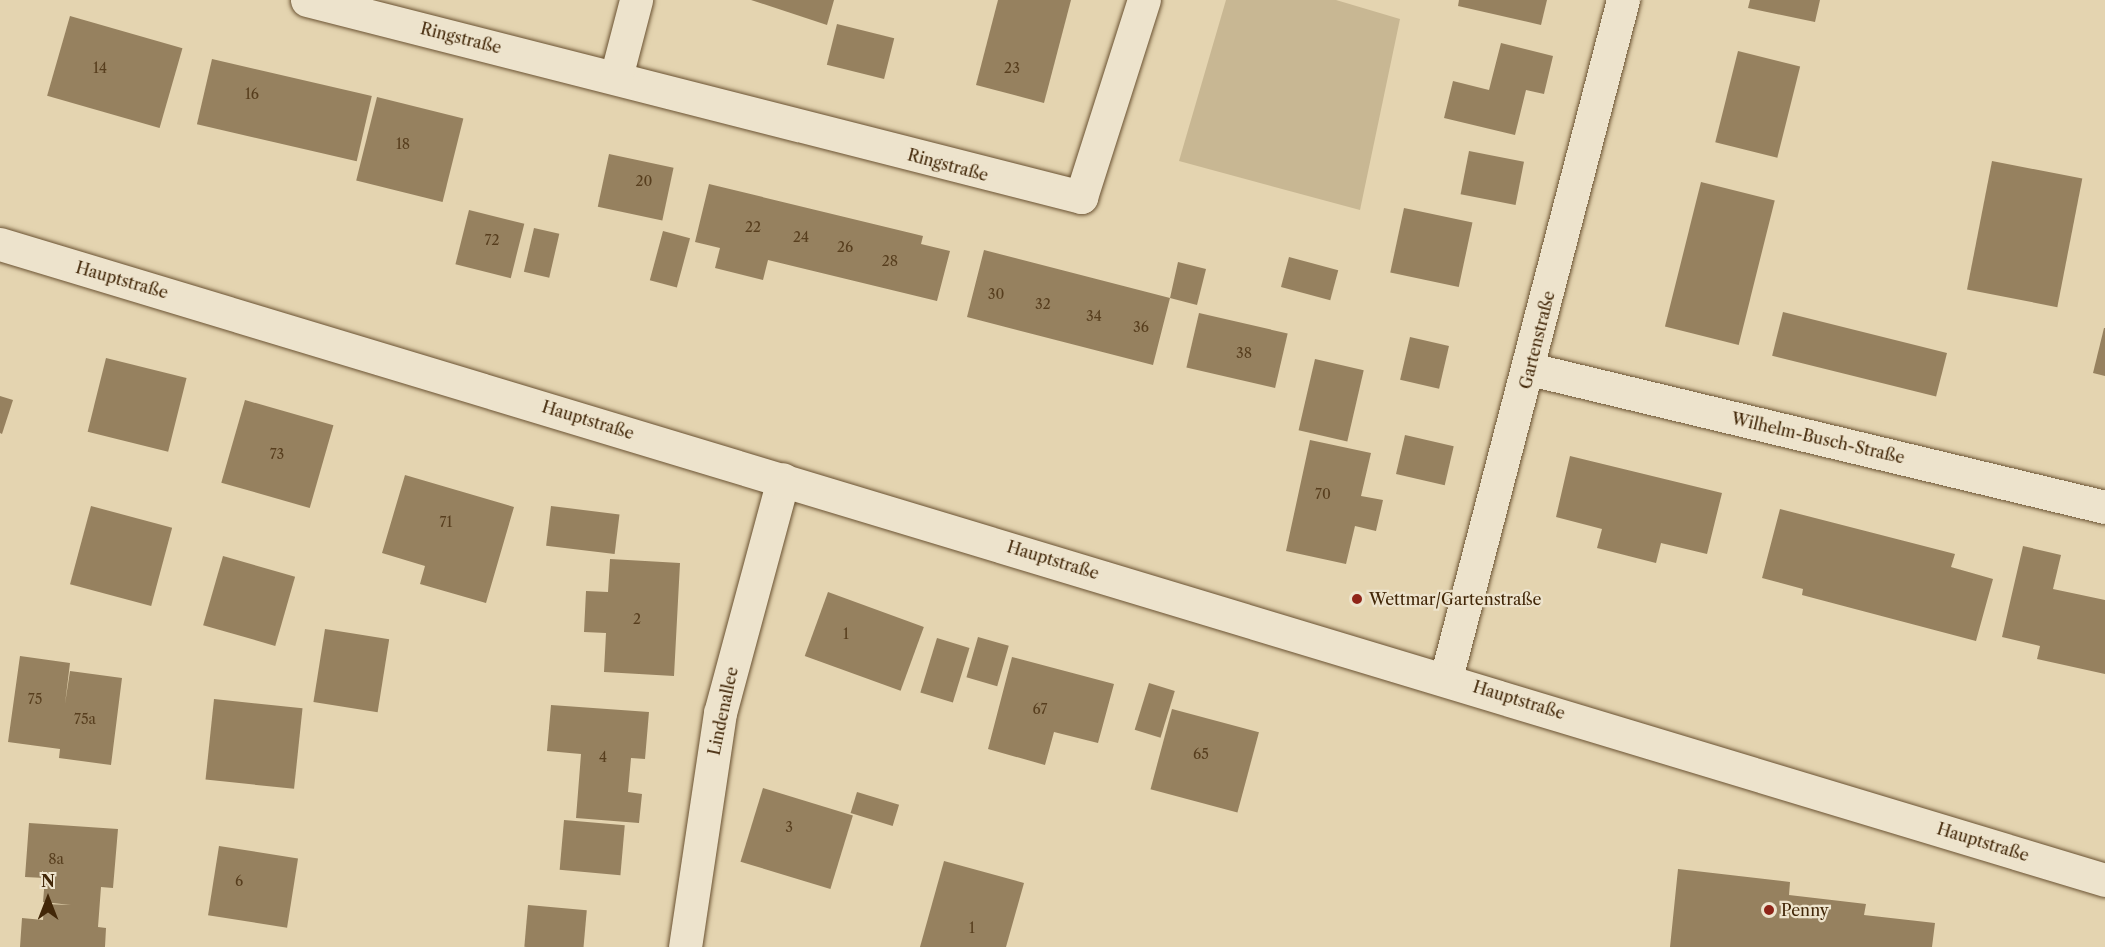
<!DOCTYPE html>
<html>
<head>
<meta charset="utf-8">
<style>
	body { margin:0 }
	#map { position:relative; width:2105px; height:947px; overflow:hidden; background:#e4d4b0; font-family:"Libre Caslon Text",serif }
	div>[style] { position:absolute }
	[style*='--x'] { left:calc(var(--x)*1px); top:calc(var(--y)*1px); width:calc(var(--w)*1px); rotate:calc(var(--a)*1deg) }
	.green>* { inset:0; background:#c8b793 }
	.building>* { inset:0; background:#96815f; transform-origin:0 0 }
	.roads { filter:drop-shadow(0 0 2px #6a5232) drop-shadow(0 0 2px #6a5232) }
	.street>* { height:33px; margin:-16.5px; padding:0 16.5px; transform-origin:16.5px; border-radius:16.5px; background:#ede3cc }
	.secondary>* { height:33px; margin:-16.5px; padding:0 16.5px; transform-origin:16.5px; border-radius:16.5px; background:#ede3cc }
	.dots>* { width:16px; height:16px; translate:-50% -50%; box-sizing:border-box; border:3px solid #ede3cc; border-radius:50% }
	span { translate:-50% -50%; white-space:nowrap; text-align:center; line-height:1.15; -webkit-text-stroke:4.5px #ede3cc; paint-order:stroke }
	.number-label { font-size:14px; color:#573e1e }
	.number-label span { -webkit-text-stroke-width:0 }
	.street-label { font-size:16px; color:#422708 }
	.poi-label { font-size:16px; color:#422708 }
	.left { translate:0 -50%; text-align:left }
	.north { position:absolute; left:18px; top:869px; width:60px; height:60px; -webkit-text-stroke:4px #ede3cc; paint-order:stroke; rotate:0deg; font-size:16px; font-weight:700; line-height:24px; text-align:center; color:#422708 }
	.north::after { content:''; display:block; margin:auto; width:21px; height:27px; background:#422708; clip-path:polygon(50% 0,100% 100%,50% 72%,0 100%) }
</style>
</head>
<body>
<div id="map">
	<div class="green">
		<div style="clip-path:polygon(1226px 0,1336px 0,1400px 19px,1360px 210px,1179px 161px)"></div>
	</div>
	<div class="building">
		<div style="clip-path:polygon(751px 0,834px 0,827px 25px)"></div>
		<div style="clip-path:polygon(998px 0,1071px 0,1044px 103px,976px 85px)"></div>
		<div style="clip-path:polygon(1459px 0,1547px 0,1541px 25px,1458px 6px)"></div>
		<div style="clip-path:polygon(1750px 0,1820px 0,1815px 22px,1748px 8px)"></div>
		<div style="left:70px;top:16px;width:117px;height:83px;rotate:16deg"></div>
		<div style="left:837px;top:24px;width:59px;height:42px;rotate:14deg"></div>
		<div style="clip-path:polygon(1501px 43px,1553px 56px,1544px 94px,1526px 90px,1515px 135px,1444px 118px,1453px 81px,1489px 90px)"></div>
		<div style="left:1738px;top:51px;width:64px;height:94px;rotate:14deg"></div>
		<div style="left:212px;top:59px;width:164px;height:67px;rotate:13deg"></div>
		<div style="left:377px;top:97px;width:89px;height:86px;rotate:14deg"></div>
		<div style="left:1469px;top:151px;width:56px;height:44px;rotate:11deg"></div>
		<div style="left:609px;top:154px;width:66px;height:54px;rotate:12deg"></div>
		<div style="left:1992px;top:161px;width:92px;height:131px;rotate:11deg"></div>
		<div style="left:1701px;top:182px;width:76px;height:149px;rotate:14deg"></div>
		<div style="clip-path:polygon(709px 184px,923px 236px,921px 244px,950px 251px,937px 301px,768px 260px,763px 280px,715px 268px,720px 248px,695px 242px)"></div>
		<div style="left:1404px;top:208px;width:70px;height:66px;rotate:12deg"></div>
		<div style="left:469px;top:210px;width:57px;height:56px;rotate:14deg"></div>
		<div style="left:534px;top:228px;width:26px;height:45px;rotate:13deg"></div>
		<div style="left:663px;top:231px;width:28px;height:51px;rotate:15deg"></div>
		<div style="clip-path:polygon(984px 250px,1170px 298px,1178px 262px,1206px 269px,1197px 305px,1170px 298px,1153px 365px,967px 317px)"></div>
		<div style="left:1289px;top:257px;width:51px;height:31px;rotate:15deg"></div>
		<div style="left:1783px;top:312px;width:169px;height:45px;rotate:14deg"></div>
		<div style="left:1199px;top:313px;width:91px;height:56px;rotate:13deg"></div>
		<div style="clip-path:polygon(2104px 328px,2105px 328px,2105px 376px,2093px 373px)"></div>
		<div style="left:1410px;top:337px;width:40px;height:44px;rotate:13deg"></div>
		<div style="left:106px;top:358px;width:83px;height:76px;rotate:14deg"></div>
		<div style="left:1315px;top:359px;width:50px;height:73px;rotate:13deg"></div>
		<div style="clip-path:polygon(0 396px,13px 400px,2px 434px,0 433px)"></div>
		<div style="left:245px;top:400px;width:92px;height:86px;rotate:16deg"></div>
		<div style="left:1405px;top:435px;width:50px;height:40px;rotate:13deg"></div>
		<div style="clip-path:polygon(1310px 440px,1371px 453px,1361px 496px,1383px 500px,1376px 531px,1355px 526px,1346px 564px,1286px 551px)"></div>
		<div style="clip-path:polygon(1570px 456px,1722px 493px,1707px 554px,1661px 543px,1656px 563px,1597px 548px,1602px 529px,1556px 517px)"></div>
		<div style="clip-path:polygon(405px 475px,514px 507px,486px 603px,420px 584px,425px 566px,382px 553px)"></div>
		<div style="left:91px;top:506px;width:84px;height:81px;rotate:15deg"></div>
		<div style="left:551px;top:506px;width:69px;height:40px;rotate:7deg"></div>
		<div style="clip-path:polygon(1780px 509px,1955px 554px,1951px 567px,1993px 579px,1976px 641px,1802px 595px,1803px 589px,1762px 578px)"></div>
		<div style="clip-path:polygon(2023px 546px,2061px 555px,2053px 589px,2105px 600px,2105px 674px,2037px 659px,2040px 646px,2002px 637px)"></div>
		<div style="left:223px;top:556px;width:75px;height:72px;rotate:16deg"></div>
		<div style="clip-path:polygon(610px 559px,680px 563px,674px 676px,604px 672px,606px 633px,584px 632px,586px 591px,608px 592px)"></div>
		<div style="left:828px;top:592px;width:102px;height:68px;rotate:20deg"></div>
		<div style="left:325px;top:629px;width:65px;height:74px;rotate:9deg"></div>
		<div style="left:978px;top:637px;width:32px;height:42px;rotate:16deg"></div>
		<div style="left:937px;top:638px;width:34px;height:57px;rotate:17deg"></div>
		<div style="clip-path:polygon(20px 656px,70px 663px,65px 704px,70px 671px,122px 678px,111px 765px,59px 758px,60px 749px,8px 742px)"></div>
		<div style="clip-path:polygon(1012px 657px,1114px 684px,1098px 743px,1054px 732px,1045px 765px,988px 749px)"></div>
		<div style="left:1149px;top:683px;width:27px;height:49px;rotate:17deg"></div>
		<div style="left:214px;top:699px;width:89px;height:81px;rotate:6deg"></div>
		<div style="clip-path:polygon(551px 705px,649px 712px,645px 759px,631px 758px,628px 792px,642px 794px,639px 823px,576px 818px,581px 754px,547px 751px)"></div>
		<div style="left:1172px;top:709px;width:90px;height:83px;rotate:15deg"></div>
		<div style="left:763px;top:788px;width:94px;height:77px;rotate:17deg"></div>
		<div style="left:857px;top:792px;width:44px;height:22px;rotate:17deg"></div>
		<div style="left:564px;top:820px;width:61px;height:50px;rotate:5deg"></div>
		<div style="clip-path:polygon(29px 823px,118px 829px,113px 888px,101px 887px,98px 927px,106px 928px,105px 947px,20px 947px,22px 918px,43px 920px,44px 904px,71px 905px,43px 902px,45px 878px,25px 877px)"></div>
		<div style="left:219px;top:846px;width:80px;height:70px;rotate:9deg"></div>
		<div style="clip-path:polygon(944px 861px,1024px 883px,1006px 947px,920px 947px)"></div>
		<div style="clip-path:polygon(1678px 869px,1790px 882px,1789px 895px,1866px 904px,1864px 915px,1935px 923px,1932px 947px,1670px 947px)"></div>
		<div style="left:528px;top:905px;width:59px;height:42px;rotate:5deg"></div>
	</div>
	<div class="roads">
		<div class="street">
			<div style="--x:307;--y:0;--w:799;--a:14.28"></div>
			<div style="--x:1081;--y:197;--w:207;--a:-72.3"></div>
			<div style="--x:616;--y:77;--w:80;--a:-75.4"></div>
			<div style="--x:1530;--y:369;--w:591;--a:13.5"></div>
			<div style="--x:1446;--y:678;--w:701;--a:-75.37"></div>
			<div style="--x:685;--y:947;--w:237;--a:-81.5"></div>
			<div style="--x:720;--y:713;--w:242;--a:-74.9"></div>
		</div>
		<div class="secondary">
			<div style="--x:0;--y:244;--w:2199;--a:16.81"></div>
		</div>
	</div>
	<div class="dots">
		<div style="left:1357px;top:599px;background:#8f2418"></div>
		<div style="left:1769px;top:910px;background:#8f2418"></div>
	</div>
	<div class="number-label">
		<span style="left:100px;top:68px">14</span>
		<span style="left:1012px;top:68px">23</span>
		<span style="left:252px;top:94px">16</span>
		<span style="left:403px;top:144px">18</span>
		<span style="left:644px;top:181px">20</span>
		<span style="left:753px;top:227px">22</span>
		<span style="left:801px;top:237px">24</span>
		<span style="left:492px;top:240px">72</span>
		<span style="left:845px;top:247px">26</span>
		<span style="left:890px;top:261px">28</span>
		<span style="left:996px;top:294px">30</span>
		<span style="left:1043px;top:304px">32</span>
		<span style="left:1094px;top:316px">34</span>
		<span style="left:1141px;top:327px">36</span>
		<span style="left:1244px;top:353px">38</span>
		<span style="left:277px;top:454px">73</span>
		<span style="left:1323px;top:494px">70</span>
		<span style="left:446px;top:522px">71</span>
		<span style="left:637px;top:619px">2</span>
		<span style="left:846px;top:634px">1</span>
		<span style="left:35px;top:699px">75</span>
		<span style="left:1040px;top:709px">67</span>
		<span style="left:85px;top:719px">75a</span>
		<span style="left:1201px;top:754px">65</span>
		<span style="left:603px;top:757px">4</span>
		<span style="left:789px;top:827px">3</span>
		<span style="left:56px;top:859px">8a</span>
		<span style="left:239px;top:881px">6</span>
		<span style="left:972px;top:928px">1</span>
	</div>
	<div class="street-label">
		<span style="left:461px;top:38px;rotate:14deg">Ringstraße</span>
		<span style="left:948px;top:165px;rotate:15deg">Ringstraße</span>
		<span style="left:122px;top:280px;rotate:16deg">Hauptstraße</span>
		<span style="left:1537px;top:340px;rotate:-76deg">Gartenstraße</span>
		<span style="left:588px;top:420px;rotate:17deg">Hauptstraße</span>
		<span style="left:1818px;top:438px;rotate:13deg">Wilhelm-Busch-Straße</span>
		<span style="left:1053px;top:560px;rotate:17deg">Hauptstraße</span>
		<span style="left:1519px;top:700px;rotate:17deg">Hauptstraße</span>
		<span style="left:723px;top:711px;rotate:-78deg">Lindenallee</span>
		<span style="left:1983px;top:842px;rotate:17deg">Hauptstraße</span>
	</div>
	<div class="poi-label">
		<span class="left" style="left:1369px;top:599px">Wettmar/Gartenstraße</span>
		<span class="left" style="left:1781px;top:910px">Penny</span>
	</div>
	<div class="north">N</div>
</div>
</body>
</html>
